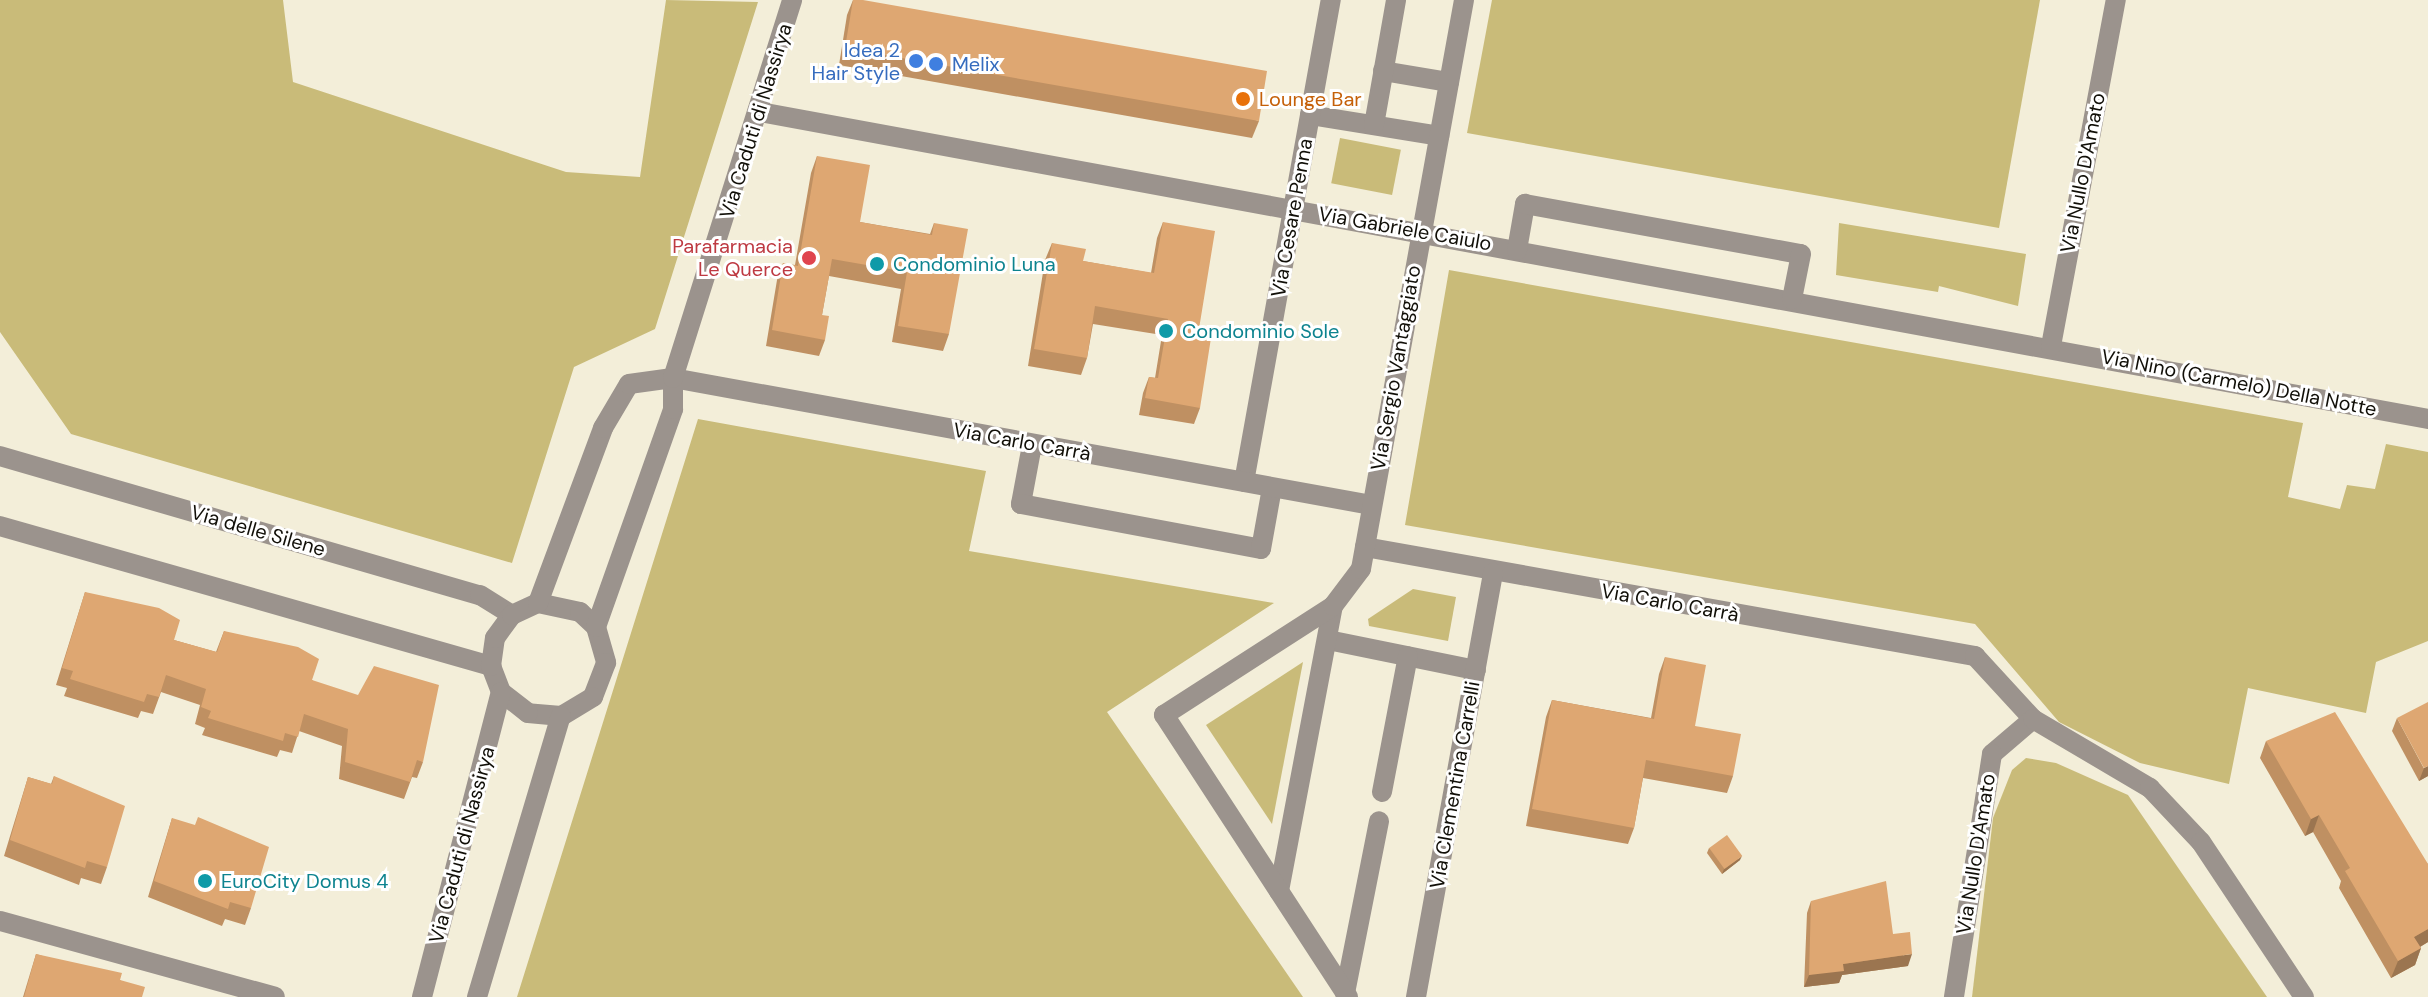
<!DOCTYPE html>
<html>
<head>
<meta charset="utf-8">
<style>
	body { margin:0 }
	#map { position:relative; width:2428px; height:997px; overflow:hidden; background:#f3eed9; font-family:"DM Sans",sans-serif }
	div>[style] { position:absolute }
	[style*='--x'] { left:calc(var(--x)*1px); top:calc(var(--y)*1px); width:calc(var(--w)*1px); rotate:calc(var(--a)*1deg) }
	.green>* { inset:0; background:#c9bb79; transform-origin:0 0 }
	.minor>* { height:20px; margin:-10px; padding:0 10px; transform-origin:10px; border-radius:10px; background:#9b938d }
	.wall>* { inset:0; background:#bf9062 }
	.shaded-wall>* { inset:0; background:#9b7550 }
	.building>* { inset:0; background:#dea772; transform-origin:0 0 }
	.dots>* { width:22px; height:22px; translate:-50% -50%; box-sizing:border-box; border:4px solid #fff; border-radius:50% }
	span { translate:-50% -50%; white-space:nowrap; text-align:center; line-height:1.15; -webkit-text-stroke:6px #fff; paint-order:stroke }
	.shop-label { font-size:20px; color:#366cbe }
	.right { translate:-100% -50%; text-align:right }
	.left { translate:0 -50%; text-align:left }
	.food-label { font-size:20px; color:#c56008 }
	.street-label { font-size:20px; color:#110f08 }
	.health-label { font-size:20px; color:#be3a42 }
	.culture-label { font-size:20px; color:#0d838f }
</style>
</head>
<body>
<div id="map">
	<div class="green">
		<div style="clip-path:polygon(0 0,283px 0,293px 82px,566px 172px,640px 177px,666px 0,758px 2px,655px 329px,574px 367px,512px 563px,71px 434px,0 332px)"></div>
		<div style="clip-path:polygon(1492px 0,2040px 0,1999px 228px,1467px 133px)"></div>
		<div style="left:1340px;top:138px;width:62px;height:46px;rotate:11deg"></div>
		<div style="clip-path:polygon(1839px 223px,2026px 254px,2018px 306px,1939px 286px,1938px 292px,1836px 275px)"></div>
		<div style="clip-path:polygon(1449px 270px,2303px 423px,2288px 497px,2340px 509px,2347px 485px,2375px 489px,2386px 444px,2428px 452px,2428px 641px,2376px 662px,2366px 713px,2248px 688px,2229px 784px,2140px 763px,2059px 722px,1975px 624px,1405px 525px)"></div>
		<div style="clip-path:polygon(698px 419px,986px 471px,969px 551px,1274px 603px,1107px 712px,1303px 997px,517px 997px)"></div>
		<div style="clip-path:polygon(1413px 589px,1456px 597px,1448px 641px,1369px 626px,1368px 619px)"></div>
		<div style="clip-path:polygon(1303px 662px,1272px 824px,1206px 725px)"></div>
		<div style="clip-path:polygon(2026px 758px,2056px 763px,2128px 795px,2267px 997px,1972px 997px,1993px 818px,2012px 770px)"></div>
	</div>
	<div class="minor">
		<div style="--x:1383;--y:71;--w:67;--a:9.5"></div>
		<div style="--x:760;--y:112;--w:1696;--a:10.43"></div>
		<div style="--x:1310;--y:115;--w:131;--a:9.2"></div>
		<div style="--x:1374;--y:125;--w:127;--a:-80"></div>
		<div style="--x:1517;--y:250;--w:47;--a:-80.1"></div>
		<div style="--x:1525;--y:204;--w:280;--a:10.3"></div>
		<div style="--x:1801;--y:254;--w:46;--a:101.3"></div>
		<div style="--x:2051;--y:346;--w:352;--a:-79.4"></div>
		<div style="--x:1032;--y:445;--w:60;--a:100.6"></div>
		<div style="--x:1021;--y:504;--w:244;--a:10.6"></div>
		<div style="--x:1261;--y:549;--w:62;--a:-79.8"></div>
		<div style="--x:0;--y:456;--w:500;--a:16.2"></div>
		<div style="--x:480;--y:595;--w:38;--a:32"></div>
		<div style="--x:1244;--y:482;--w:490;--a:-79.8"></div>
		<div style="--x:0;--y:526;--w:511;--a:15.91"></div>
		<div style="--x:1365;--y:547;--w:620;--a:10.13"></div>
		<div style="--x:1975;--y:656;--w:86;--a:47.4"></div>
		<div style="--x:2033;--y:719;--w:54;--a:139.5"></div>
		<div style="--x:1992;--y:754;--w:246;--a:98.9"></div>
		<div style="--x:538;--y:603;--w:43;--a:12.1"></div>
		<div style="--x:580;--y:612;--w:22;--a:43"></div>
		<div style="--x:596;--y:627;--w:37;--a:74"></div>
		<div style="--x:606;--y:663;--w:36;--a:111"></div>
		<div style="--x:593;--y:697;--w:37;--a:149"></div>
		<div style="--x:561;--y:716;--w:33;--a:-175"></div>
		<div style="--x:528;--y:713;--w:34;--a:-142"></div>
		<div style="--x:501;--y:692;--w:28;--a:-111"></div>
		<div style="--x:491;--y:666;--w:28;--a:-82"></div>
		<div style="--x:495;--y:638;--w:29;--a:-54"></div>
		<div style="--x:512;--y:615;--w:29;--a:-25"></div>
		<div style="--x:538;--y:603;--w:187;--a:-69.6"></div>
		<div style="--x:603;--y:428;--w:51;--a:-59.4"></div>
		<div style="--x:629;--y:384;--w:44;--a:-7.8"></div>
		<div style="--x:673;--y:378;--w:709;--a:10.31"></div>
		<div style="--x:596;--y:627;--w:231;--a:-70.5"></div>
		<div style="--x:673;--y:409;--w:31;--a:-90"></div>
		<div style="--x:673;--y:378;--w:396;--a:-72.5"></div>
		<div style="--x:1328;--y:640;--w:151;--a:11.5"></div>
		<div style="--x:2033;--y:719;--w:136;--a:30.5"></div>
		<div style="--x:2150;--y:788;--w:74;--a:46.6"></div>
		<div style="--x:2201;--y:842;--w:186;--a:56.4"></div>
		<div style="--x:1382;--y:792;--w:138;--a:-79.2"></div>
		<div style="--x:1279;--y:891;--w:290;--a:-79.3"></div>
		<div style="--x:0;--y:921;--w:285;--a:15.4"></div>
		<div style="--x:1345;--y:993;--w:175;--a:-78.8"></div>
		<div style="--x:422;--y:997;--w:315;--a:-75.5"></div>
		<div style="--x:477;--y:997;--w:293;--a:-73.4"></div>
		<div style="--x:1348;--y:997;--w:337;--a:-123.1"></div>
		<div style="--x:1164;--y:715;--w:201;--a:-32.8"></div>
		<div style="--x:1333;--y:606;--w:46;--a:-52.9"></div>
		<div style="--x:1361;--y:569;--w:578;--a:-79.74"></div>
		<div style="--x:1416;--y:997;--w:431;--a:-79.7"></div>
	</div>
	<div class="wall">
		<div style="clip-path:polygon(853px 0,1259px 121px,1252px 138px,839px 65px,847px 15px)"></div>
		<div style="clip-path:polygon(817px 156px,860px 222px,930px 234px,934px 223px,949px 334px,943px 351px,892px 342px,901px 289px,829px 276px,822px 315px,825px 340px,819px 356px,766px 346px,777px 280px,783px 263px,795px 265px,811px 173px)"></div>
		<div style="clip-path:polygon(1163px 222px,1198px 335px,1200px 408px,1194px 424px,1139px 415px,1143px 393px,1149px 377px,1155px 378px,1162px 335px,1093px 324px,1087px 358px,1081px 375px,1028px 366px,1045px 260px,1052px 243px,1083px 261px,1151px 273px,1157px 238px)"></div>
		<div style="clip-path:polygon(85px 592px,174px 640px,216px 652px,224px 631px,312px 680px,423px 762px,417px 778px,412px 777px,404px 799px,339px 779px,342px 746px,299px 731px,292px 753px,280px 750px,277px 757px,202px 735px,205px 728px,195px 724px,200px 705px,161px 692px,153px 714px,141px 711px,138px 718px,64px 696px,67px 688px,56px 685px)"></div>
		<div style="clip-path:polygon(1665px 657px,1695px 726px,1733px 776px,1727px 793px,1643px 778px,1634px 828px,1628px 844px,1526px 826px,1546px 717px,1552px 700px,1651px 718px,1659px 674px)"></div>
		<div style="clip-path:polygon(2397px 718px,2428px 776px,2419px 781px,2392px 731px)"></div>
		<div style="clip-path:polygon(2266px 741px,2428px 864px,2428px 942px,2420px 947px,2421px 948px,2415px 965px,2391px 978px,2339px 888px,2341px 881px,2313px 832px,2305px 836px,2260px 758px)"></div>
		<div style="clip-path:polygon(54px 776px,107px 867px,101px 884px,81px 878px,79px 885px,4px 856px,28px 777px,51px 784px)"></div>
		<div style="clip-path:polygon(172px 818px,251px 908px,245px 925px,225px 919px,222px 926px,148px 897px)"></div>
		<div style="clip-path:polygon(1709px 848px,1740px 860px,1722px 874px,1707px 853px)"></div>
		<div style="clip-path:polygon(1811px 901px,1893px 934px,1908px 966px,1842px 975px,1839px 983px,1804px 987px,1807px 913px)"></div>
		<div style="clip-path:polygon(36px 954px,120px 980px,142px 997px,23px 997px)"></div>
	</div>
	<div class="shaded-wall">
		<div style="clip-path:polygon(2428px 766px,2428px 776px,2419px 781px,2424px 768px)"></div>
		<div style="clip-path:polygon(2319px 815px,2313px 832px,2305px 836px,2311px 819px)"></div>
		<div style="clip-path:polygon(1742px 856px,1740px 860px,1722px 874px,1724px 869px)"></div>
		<div style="clip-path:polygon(2428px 929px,2428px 942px,2408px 954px,2414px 937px)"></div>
		<div style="clip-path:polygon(2421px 948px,2415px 965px,2391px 978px,2398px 961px)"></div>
		<div style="clip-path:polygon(1912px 954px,1908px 966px,1842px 975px,1839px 983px,1804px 987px,1809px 975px,1843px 964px)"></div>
	</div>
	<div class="building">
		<div style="clip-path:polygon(853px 0,863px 0,1267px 71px,1259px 121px,845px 48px)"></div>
		<div style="clip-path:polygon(817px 156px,870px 165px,860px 222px,932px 235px,934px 223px,968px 229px,949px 334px,898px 326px,907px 272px,832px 259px,822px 315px,829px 316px,825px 340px,772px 330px,783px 263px,798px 266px)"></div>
		<div style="clip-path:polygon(1163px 222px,1215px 231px,1198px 335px,1211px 338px,1200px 408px,1145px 398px,1149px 377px,1158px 378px,1168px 319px,1095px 306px,1087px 358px,1034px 349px,1052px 243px,1086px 249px,1083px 261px,1154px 273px)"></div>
		<div style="clip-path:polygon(85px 592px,159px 608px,180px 620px,174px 640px,217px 652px,224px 631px,298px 647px,319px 659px,312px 680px,358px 695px,374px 666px,439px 685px,423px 762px,417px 760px,410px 782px,345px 762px,348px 729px,304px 714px,298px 737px,285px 733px,283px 741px,208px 718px,211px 711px,201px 707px,206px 689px,166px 675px,159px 697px,147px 694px,144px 702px,70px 679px,73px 671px,62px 668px)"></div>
		<div style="clip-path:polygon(1665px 657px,1706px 665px,1695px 726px,1741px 734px,1733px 776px,1646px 760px,1634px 828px,1532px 809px,1552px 700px,1654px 719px)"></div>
		<div style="clip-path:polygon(2428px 702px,2428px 766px,2424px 768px,2397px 718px)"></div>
		<div style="clip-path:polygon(2335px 712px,2428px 864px,2428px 929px,2414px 937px,2421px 948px,2398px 961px,2345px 871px,2350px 868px,2319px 815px,2311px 819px,2266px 741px)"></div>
		<div style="clip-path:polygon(54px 776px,125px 806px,107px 867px,87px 861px,85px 868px,10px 840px,28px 777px,52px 784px)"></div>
		<div style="clip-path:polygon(198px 817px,269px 847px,251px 908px,230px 902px,228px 909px,154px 881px,172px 818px,195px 825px)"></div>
		<div style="left:1727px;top:835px;width:26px;height:22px;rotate:54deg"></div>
		<div style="clip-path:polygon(1886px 881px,1893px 934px,1910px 932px,1912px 954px,1843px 964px,1844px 971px,1809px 975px,1811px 901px)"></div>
		<div style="clip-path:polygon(36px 954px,122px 973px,120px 980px,145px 987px,142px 997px,24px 997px)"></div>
	</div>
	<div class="dots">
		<div style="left:916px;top:61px;background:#3f7fe0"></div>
		<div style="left:936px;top:64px;background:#3f7fe0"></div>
		<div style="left:1243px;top:99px;background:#e8710a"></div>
		<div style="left:809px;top:258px;background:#e0444e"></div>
		<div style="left:877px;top:264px;background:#0f9aa8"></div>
		<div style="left:1166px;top:331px;background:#0f9aa8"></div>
		<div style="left:205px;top:881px;background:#0f9aa8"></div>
	</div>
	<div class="shop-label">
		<span class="right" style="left:900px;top:62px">Idea 2<br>Hair Style</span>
		<span class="left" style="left:952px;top:64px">Melix</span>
	</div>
	<div class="food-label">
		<span class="left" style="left:1259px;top:99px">Lounge Bar</span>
	</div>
	<div class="street-label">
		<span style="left:756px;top:121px;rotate:-73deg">Via Caduti di Nassirya</span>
		<span style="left:2083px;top:173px;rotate:-79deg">Via Nullo D'Amato</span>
		<span style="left:1292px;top:218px;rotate:-80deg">Via Cesare Penna</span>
		<span style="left:1405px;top:229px;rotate:10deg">Via Gabriele Caiulo</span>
		<span style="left:1396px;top:368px;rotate:-80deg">Via Sergio Vantaggiato</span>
		<span style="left:2239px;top:383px;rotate:11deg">Via Nino (Carmelo) Della Notte</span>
		<span style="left:1022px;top:442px;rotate:10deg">Via Carlo Carrà</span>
		<span style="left:258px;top:531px;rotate:16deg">Via delle Silene</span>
		<span style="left:1670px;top:603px;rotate:10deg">Via Carlo Carrà</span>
		<span style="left:1455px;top:785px;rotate:-80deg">Via Clementina Carrelli</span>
		<span style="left:462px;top:845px;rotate:-75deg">Via Caduti di Nassirya</span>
		<span style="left:1976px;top:854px;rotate:-81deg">Via Nullo D'Amato</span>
	</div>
	<div class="health-label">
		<span class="right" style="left:793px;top:258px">Parafarmacia<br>Le Querce</span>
	</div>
	<div class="culture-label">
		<span class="left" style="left:893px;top:264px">Condominio Luna</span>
		<span class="left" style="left:1182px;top:331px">Condominio Sole</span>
		<span class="left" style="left:221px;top:881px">EuroCity Domus 4</span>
	</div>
</div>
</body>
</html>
